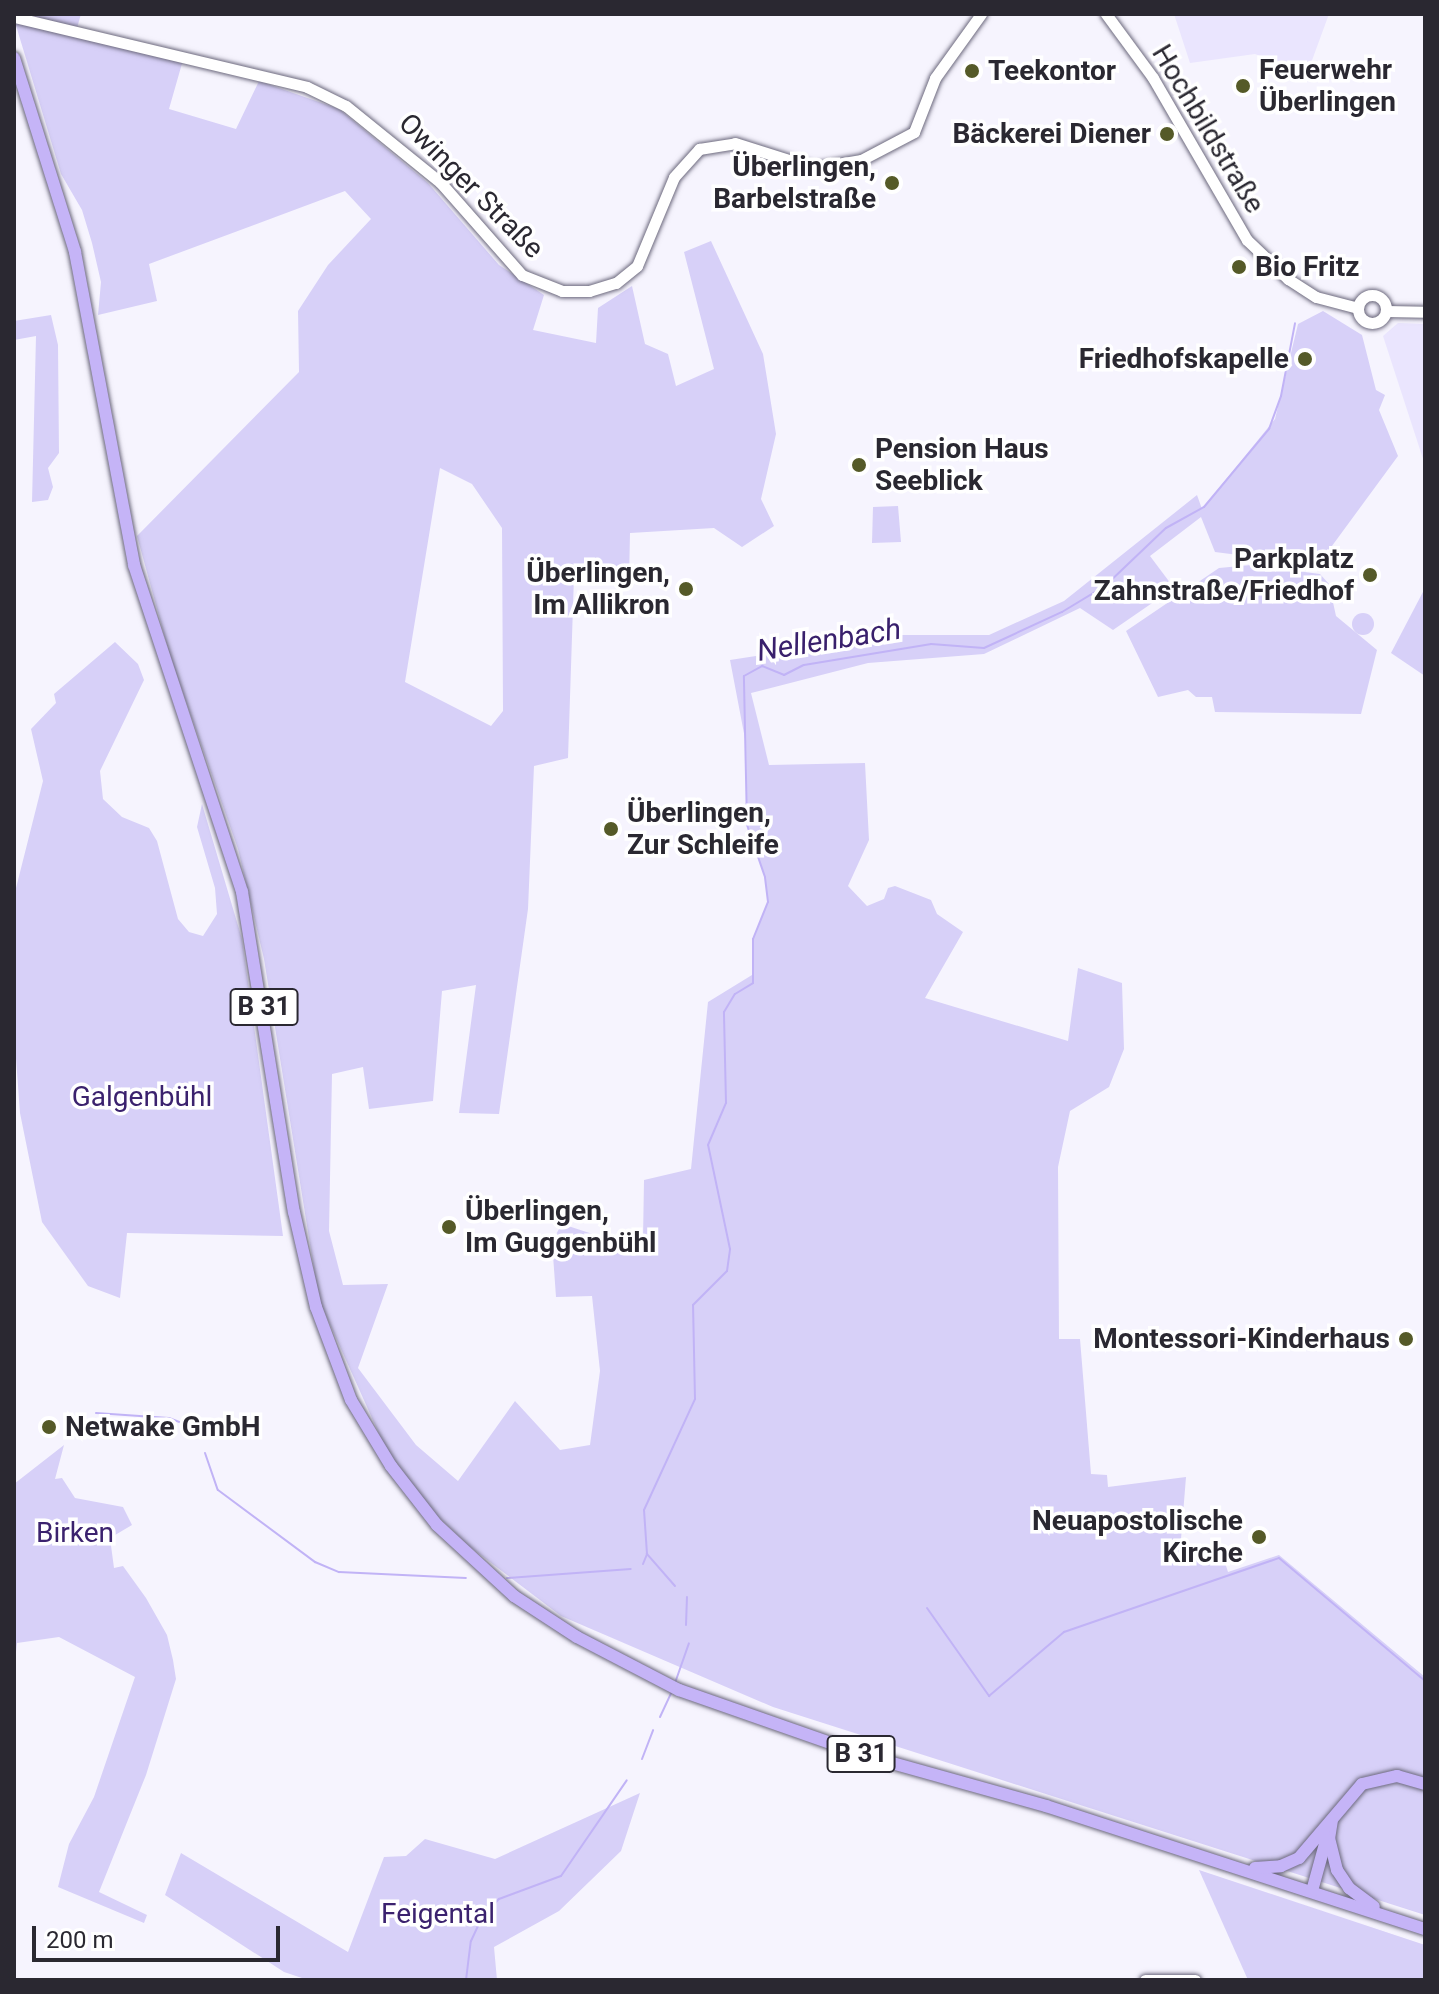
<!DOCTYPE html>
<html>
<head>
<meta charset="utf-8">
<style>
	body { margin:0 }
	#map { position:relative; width:1439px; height:1994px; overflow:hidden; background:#f6f4fe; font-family:Roboto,sans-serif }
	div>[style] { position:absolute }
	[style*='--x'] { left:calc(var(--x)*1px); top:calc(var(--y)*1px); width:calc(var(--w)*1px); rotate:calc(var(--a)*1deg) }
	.built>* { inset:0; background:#eae5fe }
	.green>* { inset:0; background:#d7d0f8 }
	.round { border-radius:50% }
	.stream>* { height:2px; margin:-1px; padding:0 1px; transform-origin:1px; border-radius:1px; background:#c1b3f6 }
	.roads { filter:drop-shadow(0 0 2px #6c697d) drop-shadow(0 0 2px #6c697d) }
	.secondary>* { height:11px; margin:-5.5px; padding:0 5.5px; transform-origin:5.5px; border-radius:5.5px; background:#fff }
	.secondary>.ring { margin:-5.5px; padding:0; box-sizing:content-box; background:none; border:11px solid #fff; border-radius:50% }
	.primary>* { height:12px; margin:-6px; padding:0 6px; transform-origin:6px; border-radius:6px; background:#c5b4f7 }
	.dots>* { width:22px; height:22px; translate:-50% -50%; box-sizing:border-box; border:4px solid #fff; border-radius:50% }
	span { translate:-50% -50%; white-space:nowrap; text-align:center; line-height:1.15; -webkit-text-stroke:7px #fff; paint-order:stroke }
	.shield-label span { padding:2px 6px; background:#fff; border:2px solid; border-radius:6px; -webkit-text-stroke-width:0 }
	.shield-label { font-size:26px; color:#2a2831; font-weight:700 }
	.poi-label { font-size:28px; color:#2a2831; font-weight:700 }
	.left { translate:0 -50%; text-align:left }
	.right { translate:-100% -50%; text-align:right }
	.street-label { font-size:28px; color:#2a2831 }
	.park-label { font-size:28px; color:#3b226e }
	.water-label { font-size:30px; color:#39206c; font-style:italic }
	.frame { position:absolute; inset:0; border:16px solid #2a2831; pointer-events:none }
	.scale { position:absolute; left:32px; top:1926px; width:248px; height:36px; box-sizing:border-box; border:4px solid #2a2831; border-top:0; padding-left:10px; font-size:24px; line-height:28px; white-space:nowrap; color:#2a2831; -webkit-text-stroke:6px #fff; paint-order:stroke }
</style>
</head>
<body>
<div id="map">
	<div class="built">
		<div style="clip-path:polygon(1174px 14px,1329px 14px,1307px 74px,1255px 54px,1190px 63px)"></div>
		<div style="clip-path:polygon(1398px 323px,1425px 324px,1425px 465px,1383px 336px)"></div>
	</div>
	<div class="green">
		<div style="clip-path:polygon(25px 14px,81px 14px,77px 28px)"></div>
		<div style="clip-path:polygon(evenodd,14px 19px,183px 60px,169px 109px,236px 129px,259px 81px,339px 109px,428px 183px,499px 265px,544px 295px,533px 330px,596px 343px,598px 308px,632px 286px,645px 344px,668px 354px,676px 386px,714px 369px,684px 252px,711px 241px,763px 354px,776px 434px,761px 499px,774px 526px,742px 547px,714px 528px,630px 533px,629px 582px,574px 576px,568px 758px,534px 766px,528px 909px,499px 1114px,459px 1113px,476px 985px,442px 991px,433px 1101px,369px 1109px,363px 1067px,332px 1074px,329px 1231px,343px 1285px,388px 1284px,358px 1368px,416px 1445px,458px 1481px,515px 1401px,560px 1450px,590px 1445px,600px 1371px,592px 1296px,556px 1297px,552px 1241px,562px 1224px,608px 1239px,643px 1239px,644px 1180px,691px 1169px,708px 1002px,752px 975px,753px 939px,768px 902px,765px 877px,747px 825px,746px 744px,730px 660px,894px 635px,989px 635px,1064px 601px,1197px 495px,1202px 509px,1275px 419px,1298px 324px,1323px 311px,1362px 335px,1376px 390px,1385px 395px,1379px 410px,1398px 456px,1318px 565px,1215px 552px,1201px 517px,1150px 556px,1174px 588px,1113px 630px,1080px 608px,984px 654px,868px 663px,751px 693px,769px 765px,865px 763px,869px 840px,848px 886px,867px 906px,884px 899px,888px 888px,895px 886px,931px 900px,937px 914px,963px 932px,925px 998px,1068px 1041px,1078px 968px,1122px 983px,1124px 1049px,1109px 1087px,1070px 1111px,1058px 1167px,1059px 1339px,1080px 1339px,1091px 1474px,1107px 1475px,1108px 1487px,1186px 1477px,1179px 1564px,1220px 1547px,1228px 1572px,1279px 1555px,1425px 1677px,1425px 1915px,773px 1707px,561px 1616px,469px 1546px,430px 1509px,385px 1447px,319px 1300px,264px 959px,238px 849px,170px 656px,137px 536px,299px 372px,298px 311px,328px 265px,371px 219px,345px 191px,149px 264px,157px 301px,98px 315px,101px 282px,92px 243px,82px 210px,61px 174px,14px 19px,440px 468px,472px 484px,502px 528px,503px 711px,491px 726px,405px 682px,440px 468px)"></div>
		<div style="clip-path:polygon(51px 315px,58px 345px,59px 453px,48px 468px,53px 487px,48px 500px,32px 502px,36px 336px,14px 340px,14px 321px)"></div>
		<div style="clip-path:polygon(898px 506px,901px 542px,872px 543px,873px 507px)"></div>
		<div style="clip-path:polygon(1251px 565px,1320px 574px,1329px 584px,1336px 616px,1377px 650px,1361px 714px,1215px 712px,1212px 697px,1196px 697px,1188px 690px,1158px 697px,1126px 631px,1219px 568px)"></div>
		<div style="clip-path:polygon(1425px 588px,1425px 676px,1391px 653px)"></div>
		<div class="round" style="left:1352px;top:613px;width:22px;height:22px"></div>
		<div style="clip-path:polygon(115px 642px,138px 664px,144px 680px,100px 771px,103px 799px,122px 817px,149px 828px,157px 841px,178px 919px,189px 932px,203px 936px,217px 914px,215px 888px,197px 827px,202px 804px,242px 939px,283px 1236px,127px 1233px,120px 1298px,88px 1286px,42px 1222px,20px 1113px,14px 1031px,14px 896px,43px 781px,31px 729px,56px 703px,54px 694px)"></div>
		<div style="clip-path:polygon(64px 1445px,55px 1479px,62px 1478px,75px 1498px,123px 1507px,132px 1525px,110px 1538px,114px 1568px,123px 1566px,146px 1598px,167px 1635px,173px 1660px,176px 1679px,146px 1775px,99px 1892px,147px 1915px,144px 1923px,58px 1887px,69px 1844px,94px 1797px,135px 1677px,59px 1637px,17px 1643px,14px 1670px,14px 1484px)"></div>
		<div style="clip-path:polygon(640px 1793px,621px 1851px,559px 1911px,494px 1947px,497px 1980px,308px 1980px,284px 1972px,165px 1895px,181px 1853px,348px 1952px,384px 1857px,406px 1856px,425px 1839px,495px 1859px)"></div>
		<div style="clip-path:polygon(1199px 1870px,1425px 1945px,1425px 1980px,1248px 1980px)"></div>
	</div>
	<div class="stream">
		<div style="--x:96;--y:1413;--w:73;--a:3.9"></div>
		<div style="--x:169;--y:1418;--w:33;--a:21"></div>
		<div style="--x:200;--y:1430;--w:7;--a:82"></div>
		<div style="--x:205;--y:1453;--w:39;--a:71"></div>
		<div style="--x:218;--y:1490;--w:121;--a:36.6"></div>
		<div style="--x:315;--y:1562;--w:26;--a:23"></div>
		<div style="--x:339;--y:1572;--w:127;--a:2.7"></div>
		<div style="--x:643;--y:1564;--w:11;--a:-68"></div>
		<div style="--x:507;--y:1578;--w:124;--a:-4.2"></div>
		<div style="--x:675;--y:1586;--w:43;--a:-131.2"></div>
		<div style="--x:647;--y:1554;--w:44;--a:-93.9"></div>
		<div style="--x:644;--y:1510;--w:122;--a:-65.3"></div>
		<div style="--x:695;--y:1399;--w:94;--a:-91.2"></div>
		<div style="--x:693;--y:1305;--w:48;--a:-45"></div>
		<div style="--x:727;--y:1271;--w:22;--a:-82"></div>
		<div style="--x:730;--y:1249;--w:106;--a:-101.9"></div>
		<div style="--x:708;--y:1145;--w:46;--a:-66.8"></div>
		<div style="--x:726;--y:1103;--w:91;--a:-91.3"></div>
		<div style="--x:724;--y:1012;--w:21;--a:-59"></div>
		<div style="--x:735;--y:994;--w:21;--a:-31"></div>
		<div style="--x:753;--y:983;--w:44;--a:-90"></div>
		<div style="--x:753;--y:939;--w:40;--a:-68"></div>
		<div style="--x:768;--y:902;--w:25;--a:-97"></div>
		<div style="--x:765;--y:877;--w:55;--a:-109.1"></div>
		<div style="--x:747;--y:825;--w:149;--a:-91.2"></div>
		<div style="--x:744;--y:676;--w:21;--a:-29"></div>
		<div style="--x:762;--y:666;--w:24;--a:22"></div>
		<div style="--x:784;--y:675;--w:22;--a:-27"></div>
		<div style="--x:804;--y:665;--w:129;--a:-9.4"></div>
		<div style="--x:931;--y:644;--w:53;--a:4.3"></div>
		<div style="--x:984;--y:648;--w:86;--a:-24.8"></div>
		<div style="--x:1062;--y:612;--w:50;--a:-31.2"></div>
		<div style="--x:1105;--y:586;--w:84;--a:-43.6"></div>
		<div style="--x:1166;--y:528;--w:43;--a:-28.9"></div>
		<div style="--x:1204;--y:507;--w:102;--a:-50.2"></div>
		<div style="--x:1269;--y:429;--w:35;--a:-70"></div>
		<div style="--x:1281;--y:396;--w:74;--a:-79.1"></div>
		<div style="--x:927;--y:1608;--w:108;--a:54.8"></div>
		<div style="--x:989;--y:1696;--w:99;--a:-40.5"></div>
		<div style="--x:1064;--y:1632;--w:227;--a:-19"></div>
		<div style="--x:1279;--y:1558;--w:191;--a:40.1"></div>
		<div style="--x:686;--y:1625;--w:28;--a:-88"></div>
		<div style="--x:675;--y:1683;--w:42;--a:-70.7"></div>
		<div style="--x:660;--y:1717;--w:26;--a:-65"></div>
		<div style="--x:642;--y:1759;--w:31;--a:-69"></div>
		<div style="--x:466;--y:1980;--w:39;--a:-83"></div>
		<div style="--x:471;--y:1941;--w:26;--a:-65"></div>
		<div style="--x:482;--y:1917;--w:25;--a:-47"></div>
		<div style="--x:499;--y:1899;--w:66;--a:-20.4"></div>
		<div style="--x:561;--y:1876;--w:116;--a:-55.5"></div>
	</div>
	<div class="roads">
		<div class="secondary">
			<div style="--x:1106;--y:14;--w:79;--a:53.7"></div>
			<div style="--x:1153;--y:78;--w:187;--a:59.9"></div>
			<div style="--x:1247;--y:240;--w:57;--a:43.6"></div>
			<div style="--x:1288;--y:279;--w:33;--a:33"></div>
			<div style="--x:1316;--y:297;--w:43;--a:14.7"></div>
			<div style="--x:14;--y:17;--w:301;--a:13.4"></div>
			<div style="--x:307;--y:87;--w:43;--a:26"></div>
			<div style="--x:346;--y:106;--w:121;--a:39"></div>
			<div style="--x:440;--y:182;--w:124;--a:48.6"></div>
			<div style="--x:522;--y:275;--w:43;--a:21.8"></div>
			<div style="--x:562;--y:291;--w:27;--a:0"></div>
			<div style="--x:589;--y:291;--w:28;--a:-17"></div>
			<div style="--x:616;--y:283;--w:27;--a:-39"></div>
			<div style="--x:637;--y:266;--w:96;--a:-67.4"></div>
			<div style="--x:674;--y:177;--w:38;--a:-48"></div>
			<div style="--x:699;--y:149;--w:36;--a:-9"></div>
			<div style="--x:735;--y:143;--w:83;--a:17.6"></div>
			<div style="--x:814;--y:168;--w:48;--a:-9.7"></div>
			<div style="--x:861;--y:160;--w:60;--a:-27.8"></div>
			<div style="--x:914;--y:132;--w:58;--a:-68.7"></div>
			<div style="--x:935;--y:78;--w:79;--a:-54.3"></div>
			<div class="ring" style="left:1358px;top:295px;width:17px;height:17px"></div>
			<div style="--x:1386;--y:311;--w:39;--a:1"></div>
			<div style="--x:1145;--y:1980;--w:50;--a:0"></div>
		</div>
		<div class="primary">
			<div style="--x:14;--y:58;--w:203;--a:72.5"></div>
			<div style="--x:75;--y:252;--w:319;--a:79.3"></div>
			<div style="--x:134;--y:565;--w:344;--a:71.7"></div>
			<div style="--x:242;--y:892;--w:324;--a:80.8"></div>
			<div style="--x:294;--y:1212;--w:98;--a:77"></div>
			<div style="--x:316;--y:1307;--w:99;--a:69.4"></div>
			<div style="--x:351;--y:1400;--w:77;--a:58.8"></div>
			<div style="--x:391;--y:1466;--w:75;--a:52.1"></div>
			<div style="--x:437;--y:1525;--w:105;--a:42.7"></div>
			<div style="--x:514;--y:1596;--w:75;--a:33.1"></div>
			<div style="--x:577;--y:1637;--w:115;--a:27.5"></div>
			<div style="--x:679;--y:1690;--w:199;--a:19.3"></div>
			<div style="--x:867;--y:1756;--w:186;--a:15.6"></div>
			<div style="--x:1046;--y:1806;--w:398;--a:18"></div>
			<div style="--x:1332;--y:1820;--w:18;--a:99"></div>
			<div style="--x:1329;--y:1838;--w:33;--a:76"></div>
			<div style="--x:1337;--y:1870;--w:22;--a:56"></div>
			<div style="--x:1349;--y:1888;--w:31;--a:37"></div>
			<div style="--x:1255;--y:1868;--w:26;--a:-4"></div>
			<div style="--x:1281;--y:1866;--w:20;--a:-24"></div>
			<div style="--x:1299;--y:1858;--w:97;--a:-49.6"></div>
			<div style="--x:1362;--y:1784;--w:36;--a:-13"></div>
			<div style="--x:1397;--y:1776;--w:29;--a:16"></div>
			<div style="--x:1312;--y:1891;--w:53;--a:-74.6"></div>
		</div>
	</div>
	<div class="dots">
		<div style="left:972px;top:71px;background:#555a28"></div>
		<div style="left:1243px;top:86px;background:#555a28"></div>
		<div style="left:1167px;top:134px;background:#555a28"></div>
		<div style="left:892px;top:183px;background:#555a28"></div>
		<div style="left:1239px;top:267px;background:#555a28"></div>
		<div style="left:1305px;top:359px;background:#555a28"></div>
		<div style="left:859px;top:465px;background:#555a28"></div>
		<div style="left:1370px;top:575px;background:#555a28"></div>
		<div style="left:686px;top:589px;background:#555a28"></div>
		<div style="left:611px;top:829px;background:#555a28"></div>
		<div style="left:449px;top:1227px;background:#555a28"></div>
		<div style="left:1406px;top:1339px;background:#555a28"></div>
		<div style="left:49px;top:1427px;background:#555a28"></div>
		<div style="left:1259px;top:1537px;background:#555a28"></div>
	</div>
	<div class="shield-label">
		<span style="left:264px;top:1007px">B 31</span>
		<span style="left:861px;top:1754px">B 31</span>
	</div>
	<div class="poi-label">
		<span class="left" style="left:1259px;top:86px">Feuerwehr<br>Überlingen</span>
		<span class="left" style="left:988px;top:71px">Teekontor</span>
		<span class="right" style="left:1151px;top:134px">Bäckerei Diener</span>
		<span class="right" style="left:876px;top:183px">Überlingen,<br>Barbelstraße</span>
		<span class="left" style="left:1255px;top:267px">Bio Fritz</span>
		<span class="right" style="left:1289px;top:359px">Friedhofskapelle</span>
		<span class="left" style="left:875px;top:465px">Pension Haus<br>Seeblick</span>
		<span class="right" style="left:1354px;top:575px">Parkplatz<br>Zahnstraße/Friedhof</span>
		<span class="right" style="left:670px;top:589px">Überlingen,<br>Im Allikron</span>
		<span class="left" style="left:627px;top:829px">Überlingen,<br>Zur Schleife</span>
		<span class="left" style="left:465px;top:1227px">Überlingen,<br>Im Guggenbühl</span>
		<span class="right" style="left:1390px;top:1339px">Montessori-Kinderhaus</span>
		<span class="left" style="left:65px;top:1427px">Netwake GmbH</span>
		<span class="right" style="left:1243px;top:1537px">Neuapostolische<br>Kirche</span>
	</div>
	<div class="street-label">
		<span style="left:1208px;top:129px;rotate:59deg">Hochbildstraße</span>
		<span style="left:471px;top:186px;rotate:45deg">Owinger Straße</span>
	</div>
	<div class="park-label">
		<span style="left:142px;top:1097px">Galgenbühl</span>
		<span style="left:75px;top:1533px">Birken</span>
		<span style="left:438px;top:1914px">Feigental</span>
	</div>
	<div class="water-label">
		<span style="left:829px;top:640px;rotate:-9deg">Nellenbach</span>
	</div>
	<div class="frame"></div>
	<div class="scale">200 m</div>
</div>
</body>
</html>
